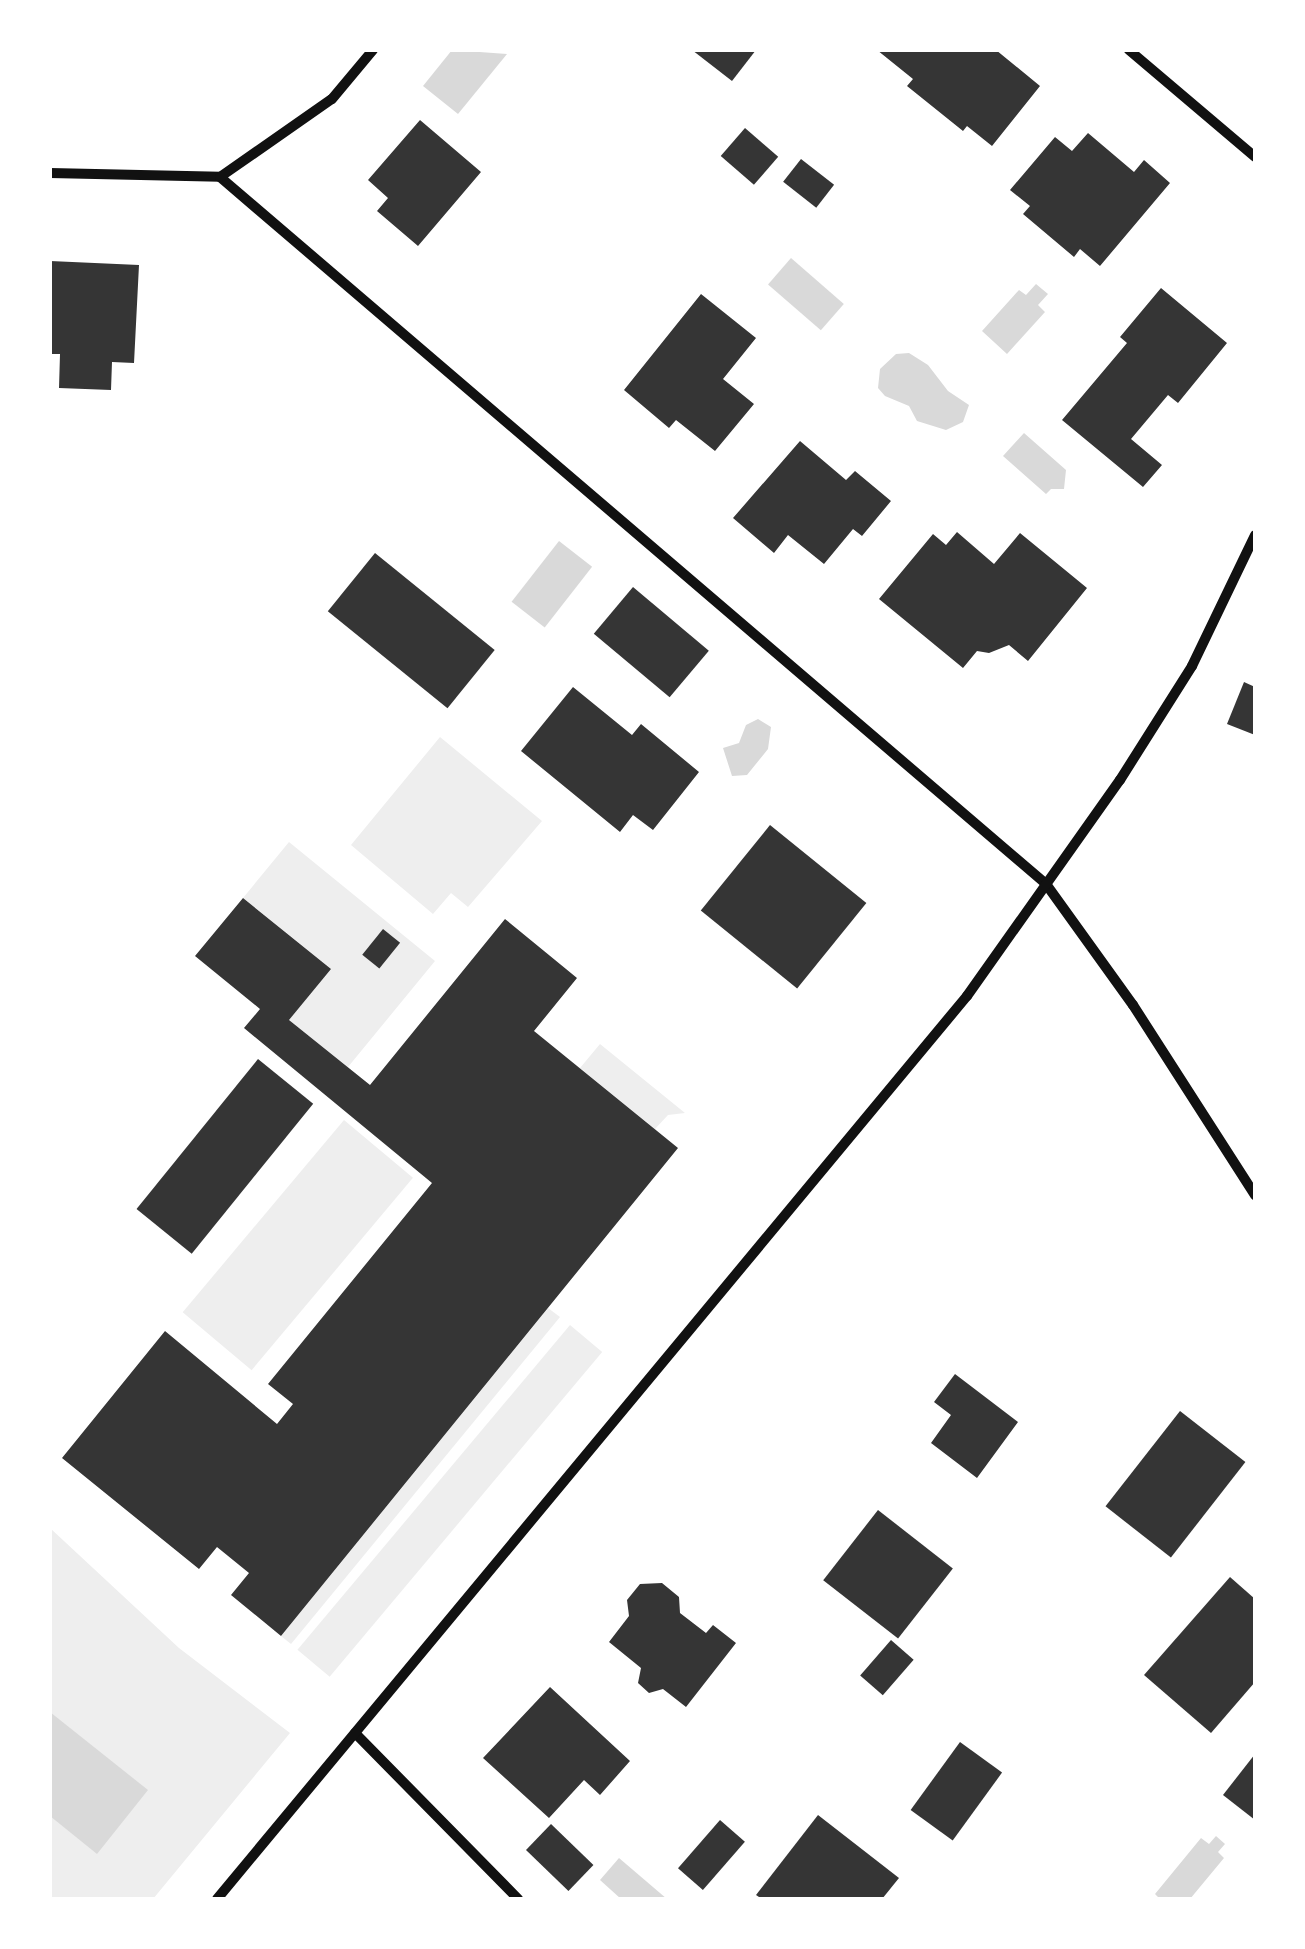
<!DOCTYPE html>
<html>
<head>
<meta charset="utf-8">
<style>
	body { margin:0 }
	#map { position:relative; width:1305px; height:1949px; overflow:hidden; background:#fff; font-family:Cabin,sans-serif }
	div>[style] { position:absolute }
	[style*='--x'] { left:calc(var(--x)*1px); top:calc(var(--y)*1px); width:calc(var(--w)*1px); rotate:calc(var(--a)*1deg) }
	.green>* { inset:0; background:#eee; transform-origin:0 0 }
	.water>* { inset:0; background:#d9d9d9; transform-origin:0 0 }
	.building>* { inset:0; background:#353535; transform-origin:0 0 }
	.minor>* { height:10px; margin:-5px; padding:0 5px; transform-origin:5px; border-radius:5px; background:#111 }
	span { translate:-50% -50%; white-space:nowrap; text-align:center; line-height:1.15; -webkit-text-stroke:8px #fff; paint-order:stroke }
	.frame { position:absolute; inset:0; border:52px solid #fff; pointer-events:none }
</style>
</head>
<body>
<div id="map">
	<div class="green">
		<div style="clip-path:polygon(440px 737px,542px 821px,468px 907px,451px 893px,433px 914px,351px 845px)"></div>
		<div style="clip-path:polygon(289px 842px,435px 961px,348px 1067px,289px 1020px,330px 968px,243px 898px)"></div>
		<div style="clip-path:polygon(600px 1044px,685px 1113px,668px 1115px,655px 1129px,580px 1068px)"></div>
		<div style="left:344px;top:1120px;width:90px;height:251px;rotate:40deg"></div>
		<div style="clip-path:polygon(548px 1308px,560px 1317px,291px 1644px,281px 1636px)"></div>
		<div style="left:570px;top:1325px;width:42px;height:424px;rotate:40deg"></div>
		<div style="clip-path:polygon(50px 1528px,179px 1648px,290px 1733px,153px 1899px,50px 1899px)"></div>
	</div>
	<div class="water">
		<div style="clip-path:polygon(452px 50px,507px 54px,458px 114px,423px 86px)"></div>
		<div style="left:791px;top:258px;width:70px;height:35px;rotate:41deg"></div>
		<div style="clip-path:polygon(1036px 284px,1048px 294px,1038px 305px,1045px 312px,1007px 354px,982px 331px,1019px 290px,1026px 295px)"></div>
		<div style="clip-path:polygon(909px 353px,928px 365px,948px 391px,969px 405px,963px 422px,946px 430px,917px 421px,909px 406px,885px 396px,878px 388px,880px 369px,896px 354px)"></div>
		<div style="clip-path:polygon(1024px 433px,1066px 470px,1064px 489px,1051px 489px,1046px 494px,1003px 456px)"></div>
		<div style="left:559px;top:541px;width:42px;height:77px;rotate:38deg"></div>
		<div style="clip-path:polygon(758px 719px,771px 727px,768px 749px,747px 775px,732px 776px,723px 748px,739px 743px,746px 725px)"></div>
		<div style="clip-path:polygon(50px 1712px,148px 1790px,97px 1854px,50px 1816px)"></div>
		<div style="clip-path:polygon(1216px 1836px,1225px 1844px,1218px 1852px,1224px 1858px,1190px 1899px,1160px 1899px,1155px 1894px,1201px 1838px,1209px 1844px)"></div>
		<div style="clip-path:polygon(619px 1858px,667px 1899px,621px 1899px,600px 1880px)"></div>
	</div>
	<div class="building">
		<div style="clip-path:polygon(692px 50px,756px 50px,732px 81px)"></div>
		<div style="clip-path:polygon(877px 50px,996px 50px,1040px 86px,992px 146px,967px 126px,963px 131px,907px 86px,913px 79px)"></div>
		<div style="clip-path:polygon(420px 120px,481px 172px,418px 246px,377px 211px,388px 198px,368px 180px)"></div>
		<div style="left:745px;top:128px;width:44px;height:37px;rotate:41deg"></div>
		<div style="clip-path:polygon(1088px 133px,1134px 172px,1144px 160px,1170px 183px,1100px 266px,1080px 249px,1074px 257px,1023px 214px,1030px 206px,1010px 190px,1055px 137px,1072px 151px)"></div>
		<div style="left:801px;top:159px;width:42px;height:29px;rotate:38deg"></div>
		<div style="clip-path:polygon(50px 261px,139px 265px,134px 363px,112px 362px,111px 390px,59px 388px,60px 354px,52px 354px)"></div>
		<div style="clip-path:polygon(1161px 288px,1227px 343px,1178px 403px,1168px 395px,1131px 439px,1162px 465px,1143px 487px,1062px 420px,1127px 343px,1120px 337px)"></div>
		<div style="clip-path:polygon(701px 294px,756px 338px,723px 379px,754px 404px,715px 451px,676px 420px,669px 428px,624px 390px)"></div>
		<div style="clip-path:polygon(800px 441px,846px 480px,855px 471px,891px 501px,862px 536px,853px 529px,824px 564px,788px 535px,774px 553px,733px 518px)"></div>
		<div style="clip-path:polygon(957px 532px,994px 564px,1020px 533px,1087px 588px,1028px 661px,1009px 645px,989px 653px,977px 651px,963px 668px,879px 599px,933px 534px,946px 545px)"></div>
		<div style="left:375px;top:553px;width:154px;height:75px;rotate:39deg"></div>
		<div style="left:633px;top:587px;width:99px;height:61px;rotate:40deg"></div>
		<div style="clip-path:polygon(1244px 682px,1255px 687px,1255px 735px,1227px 724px)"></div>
		<div style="clip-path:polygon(573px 687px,632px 735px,641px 724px,699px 772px,653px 830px,633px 815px,620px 832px,521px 751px)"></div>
		<div style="left:770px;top:825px;width:124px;height:110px;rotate:39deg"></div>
		<div style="clip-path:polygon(243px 898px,331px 969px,289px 1020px,370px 1085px,505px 919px,577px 978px,534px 1031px,678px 1148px,281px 1636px,231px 1595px,249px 1573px,217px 1547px,199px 1569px,62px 1458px,165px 1331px,277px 1424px,293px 1404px,268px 1384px,432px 1183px,244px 1028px,260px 1009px,195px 956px)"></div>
		<div style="left:383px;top:929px;width:22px;height:33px;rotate:39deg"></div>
		<div style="left:258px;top:1059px;width:71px;height:193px;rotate:39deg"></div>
		<div style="clip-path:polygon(955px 1374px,1018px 1422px,977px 1478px,931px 1443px,951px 1415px,934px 1402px)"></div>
		<div style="left:1180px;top:1411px;width:83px;height:121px;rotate:38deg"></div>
		<div style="left:878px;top:1510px;width:95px;height:89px;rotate:38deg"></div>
		<div style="clip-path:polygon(1230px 1577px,1255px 1599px,1255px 1682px,1211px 1733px,1144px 1675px)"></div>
		<div style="clip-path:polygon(662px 1583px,679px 1597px,680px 1613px,706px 1633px,713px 1625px,736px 1643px,686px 1707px,663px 1689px,649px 1693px,638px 1683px,641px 1668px,609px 1642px,629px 1616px,627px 1600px,640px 1584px)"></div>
		<div style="left:891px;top:1640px;width:30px;height:47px;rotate:41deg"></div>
		<div style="clip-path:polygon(550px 1687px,630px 1761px,600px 1795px,584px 1780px,549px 1818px,483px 1758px)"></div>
		<div style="left:960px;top:1742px;width:52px;height:84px;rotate:36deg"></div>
		<div style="clip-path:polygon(1255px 1754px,1255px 1820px,1223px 1795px)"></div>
		<div style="clip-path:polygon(818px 1815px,899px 1878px,882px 1899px,762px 1899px,756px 1895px)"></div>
		<div style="left:720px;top:1820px;width:33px;height:64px;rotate:41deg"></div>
		<div style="left:551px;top:1824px;width:59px;height:36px;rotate:44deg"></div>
	</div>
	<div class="minor">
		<div style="--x:1129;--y:50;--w:165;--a:40.3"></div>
		<div style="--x:50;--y:173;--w:170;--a:1.3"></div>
		<div style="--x:220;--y:177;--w:1087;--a:40.56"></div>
		<div style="--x:1046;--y:884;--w:149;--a:54.3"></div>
		<div style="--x:1133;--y:1005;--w:226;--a:57.3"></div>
		<div style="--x:220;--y:177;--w:136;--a:-34.9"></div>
		<div style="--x:332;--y:99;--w:64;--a:-50.1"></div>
		<div style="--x:355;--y:1733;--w:233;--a:45.5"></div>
		<div style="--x:217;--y:1899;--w:1174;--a:-50.29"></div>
		<div style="--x:967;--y:996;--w:265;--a:-54.7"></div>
		<div style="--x:1120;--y:780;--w:135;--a:-57.7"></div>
		<div style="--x:1192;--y:666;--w:145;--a:-64.3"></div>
	</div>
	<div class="frame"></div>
</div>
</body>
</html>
